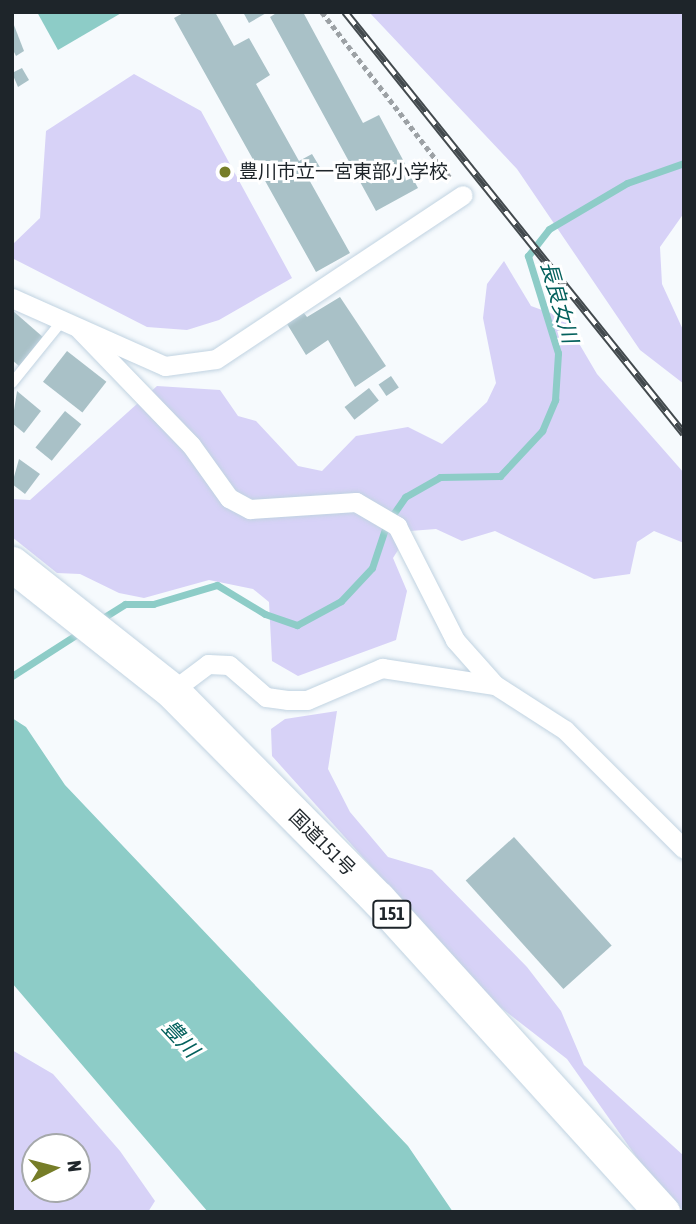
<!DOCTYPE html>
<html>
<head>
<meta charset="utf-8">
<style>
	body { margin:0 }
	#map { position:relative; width:696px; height:1224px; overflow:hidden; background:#f6fafd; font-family:"Asap Condensed","Noto Sans JP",sans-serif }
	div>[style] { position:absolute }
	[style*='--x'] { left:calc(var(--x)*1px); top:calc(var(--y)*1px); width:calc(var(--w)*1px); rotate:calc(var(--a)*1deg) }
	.green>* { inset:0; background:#d7d2f7 }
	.water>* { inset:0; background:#8dccc7 }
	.stream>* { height:7px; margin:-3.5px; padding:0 3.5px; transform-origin:3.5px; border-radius:3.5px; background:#8dccc7 }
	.building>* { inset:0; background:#a9c1c7; transform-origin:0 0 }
	.path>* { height:4.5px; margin-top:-2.25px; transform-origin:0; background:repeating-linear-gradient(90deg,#9ca1a5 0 5px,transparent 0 8.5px) }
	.roads { filter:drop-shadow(0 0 2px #c1d3e1) drop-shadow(0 0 2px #c1d3e1) }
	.lane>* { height:10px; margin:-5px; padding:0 5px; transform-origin:5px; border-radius:5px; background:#fff }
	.street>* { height:19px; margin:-9.5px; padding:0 9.5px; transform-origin:9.5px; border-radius:9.5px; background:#fff }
	.highway>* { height:35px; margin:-17.5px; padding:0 17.5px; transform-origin:17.5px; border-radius:17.5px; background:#fff }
	.rail>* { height:8px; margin-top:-4px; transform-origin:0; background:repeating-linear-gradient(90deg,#fff 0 16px,#434a4e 0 32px); box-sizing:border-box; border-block:2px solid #434a4e }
	.dots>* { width:19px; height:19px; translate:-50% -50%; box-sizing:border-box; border:4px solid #fff; border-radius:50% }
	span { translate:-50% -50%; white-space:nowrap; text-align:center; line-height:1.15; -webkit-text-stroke:6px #fff; paint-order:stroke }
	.shield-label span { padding:2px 5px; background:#fff; border:2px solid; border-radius:5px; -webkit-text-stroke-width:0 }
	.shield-label { font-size:18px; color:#1e252a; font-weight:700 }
	.poi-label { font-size:19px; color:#1e252a }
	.left { translate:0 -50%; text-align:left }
	.street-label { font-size:19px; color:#1e252a }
	.water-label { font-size:21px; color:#03605c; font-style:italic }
	.frame { position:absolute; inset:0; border:14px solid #1e252a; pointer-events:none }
	.north { position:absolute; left:21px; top:1133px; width:70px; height:70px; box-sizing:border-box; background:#fff; border:2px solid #a5a8aa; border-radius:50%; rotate:84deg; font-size:19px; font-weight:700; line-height:28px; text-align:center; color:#1e252a }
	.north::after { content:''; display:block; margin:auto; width:24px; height:32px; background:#767d28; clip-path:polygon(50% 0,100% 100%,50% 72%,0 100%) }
</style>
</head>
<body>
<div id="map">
	<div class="green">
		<div style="clip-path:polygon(369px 12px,684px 12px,684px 213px,660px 247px,662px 284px,684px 332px,684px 384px,640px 350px,517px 169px)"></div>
		<div style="clip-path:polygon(134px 74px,201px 111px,292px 278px,219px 320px,187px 330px,147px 327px,12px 258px,12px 245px,40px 218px,46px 131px)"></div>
		<div style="clip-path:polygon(504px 261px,531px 306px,564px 318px,597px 374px,684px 473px,684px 543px,654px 531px,637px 542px,630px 574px,594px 579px,495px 531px,462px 541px,436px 529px,410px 531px,393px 558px,407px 591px,396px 640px,298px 676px,272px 661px,269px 602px,253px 589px,209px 580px,144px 598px,119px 593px,80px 574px,57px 573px,12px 537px,12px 499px,30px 500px,157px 386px,220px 390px,238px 416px,256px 421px,298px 466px,322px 471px,356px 436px,408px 427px,442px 444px,487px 402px,496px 383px,483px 318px,487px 284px)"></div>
		<div style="clip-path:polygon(337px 711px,328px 769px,350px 812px,388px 857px,432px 870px,527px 967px,561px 1011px,584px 1065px,684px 1156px,684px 1212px,652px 1179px,567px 1059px,491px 1000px,272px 756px,271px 729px,285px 719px)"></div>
		<div style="clip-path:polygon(evenodd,12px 1050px,53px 1074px,120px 1151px,155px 1201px,148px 1212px,12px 1212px,12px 1050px,77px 1147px,77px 1189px,35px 1189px,35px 1147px,77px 1147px)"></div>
	</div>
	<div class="water">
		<div style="clip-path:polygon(37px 12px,123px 12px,58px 50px)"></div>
		<div style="clip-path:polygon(12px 718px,26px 727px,65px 785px,408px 1146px,453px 1212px,208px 1212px,12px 983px)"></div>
	</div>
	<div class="stream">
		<div style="--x:98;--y:621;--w:32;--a:-32"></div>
		<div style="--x:125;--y:604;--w:28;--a:0"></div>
		<div style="--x:153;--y:604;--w:67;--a:-16.5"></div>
		<div style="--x:217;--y:585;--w:56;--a:31.1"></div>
		<div style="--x:265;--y:614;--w:34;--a:19"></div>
		<div style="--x:297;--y:625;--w:50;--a:-28.6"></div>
		<div style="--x:341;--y:601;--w:45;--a:-46.8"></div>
		<div style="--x:372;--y:568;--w:47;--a:-71.6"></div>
		<div style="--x:387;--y:523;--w:32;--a:-55"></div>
		<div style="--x:405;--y:497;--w:40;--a:-29.7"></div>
		<div style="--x:440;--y:477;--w:60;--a:-1"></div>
		<div style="--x:500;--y:476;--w:62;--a:-47"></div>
		<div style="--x:542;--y:431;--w:34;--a:-67"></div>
		<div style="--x:555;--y:400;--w:47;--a:-86.3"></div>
		<div style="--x:558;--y:353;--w:102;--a:-107.2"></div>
		<div style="--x:528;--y:256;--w:34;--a:-52"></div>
		<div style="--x:549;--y:229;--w:91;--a:-30.5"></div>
		<div style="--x:627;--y:183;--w:60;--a:-19.3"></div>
		<div style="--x:12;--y:676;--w:83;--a:-32.7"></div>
	</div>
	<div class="building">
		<div style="clip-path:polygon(185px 12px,215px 12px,234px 46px,249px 38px,270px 75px,256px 84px,299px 161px,312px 154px,321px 169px,307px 176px,350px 253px,316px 272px,174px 18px)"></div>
		<div style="clip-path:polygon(243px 12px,268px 12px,249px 23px)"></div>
		<div style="clip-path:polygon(278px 12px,303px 12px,363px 123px,379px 115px,418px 188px,376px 211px,270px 17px)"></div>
		<div style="clip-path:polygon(12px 20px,24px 51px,16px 56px,12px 48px)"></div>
		<div style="clip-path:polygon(22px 68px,29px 80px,18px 87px,12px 73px)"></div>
		<div style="clip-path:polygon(340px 297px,386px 366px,355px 387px,328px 340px,306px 355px,284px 319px,300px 308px,307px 317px)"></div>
		<div style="clip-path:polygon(12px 310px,44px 338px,19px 366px,12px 360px)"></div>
		<div style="left:67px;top:351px;width:50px;height:39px;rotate:38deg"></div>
		<div style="left:391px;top:376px;width:14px;height:15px;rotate:56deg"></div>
		<div style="left:369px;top:388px;width:16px;height:31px;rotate:52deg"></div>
		<div style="clip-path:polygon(17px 391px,41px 411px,24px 433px,12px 423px)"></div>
		<div style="left:65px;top:411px;width:21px;height:47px;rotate:39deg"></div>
		<div style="clip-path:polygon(19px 459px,40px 474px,25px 494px,12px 484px)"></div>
		<div style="left:514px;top:837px;width:146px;height:65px;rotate:48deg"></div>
	</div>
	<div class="path">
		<div style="--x:322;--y:12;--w:212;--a:52.3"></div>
	</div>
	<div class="roads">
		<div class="lane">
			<div style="--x:12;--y:383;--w:80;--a:-51.1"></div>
		</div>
		<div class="street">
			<div style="--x:12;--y:298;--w:167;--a:24"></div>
			<div style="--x:165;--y:366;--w:51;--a:-7.8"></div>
			<div style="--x:216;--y:359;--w:296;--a:-33.6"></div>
			<div style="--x:79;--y:329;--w:161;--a:46"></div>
			<div style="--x:191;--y:445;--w:65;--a:54.4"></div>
			<div style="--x:229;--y:498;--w:24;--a:28"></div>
			<div style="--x:250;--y:509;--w:106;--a:-3.8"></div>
			<div style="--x:356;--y:502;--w:48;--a:30.3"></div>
			<div style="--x:397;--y:526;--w:128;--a:63"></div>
			<div style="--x:455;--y:640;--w:60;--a:48.4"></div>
			<div style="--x:172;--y:691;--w:45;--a:-36.9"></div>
			<div style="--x:208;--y:664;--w:21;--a:3"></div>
			<div style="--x:229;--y:665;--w:49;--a:40.9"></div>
			<div style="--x:266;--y:697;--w:21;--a:8"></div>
			<div style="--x:287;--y:700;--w:20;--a:0"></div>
			<div style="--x:307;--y:700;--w:82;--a:-23.1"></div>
			<div style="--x:382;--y:668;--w:114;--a:8.6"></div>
			<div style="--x:495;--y:685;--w:83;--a:32.7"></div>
			<div style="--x:565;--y:730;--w:168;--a:45"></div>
		</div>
		<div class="highway">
			<div style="--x:12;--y:564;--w:204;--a:38.4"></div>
			<div style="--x:172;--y:691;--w:293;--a:45.3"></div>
			<div style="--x:378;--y:899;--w:423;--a:47.8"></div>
		</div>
	</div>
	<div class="rail">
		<div style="--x:345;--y:12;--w:541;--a:51.22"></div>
	</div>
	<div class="dots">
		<div style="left:225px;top:172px;background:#767d28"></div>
	</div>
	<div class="shield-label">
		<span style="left:392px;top:914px">151</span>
	</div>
	<div class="poi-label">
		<span class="left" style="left:239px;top:172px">豊川市立一宮東部小学校</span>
	</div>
	<div class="street-label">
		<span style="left:322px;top:843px;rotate:45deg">国道151号</span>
	</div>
	<div class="water-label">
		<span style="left:560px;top:302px;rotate:74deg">長良女川</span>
		<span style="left:181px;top:1038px;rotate:47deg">豊川</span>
	</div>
	<div class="frame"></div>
	<div class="north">N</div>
</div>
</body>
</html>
